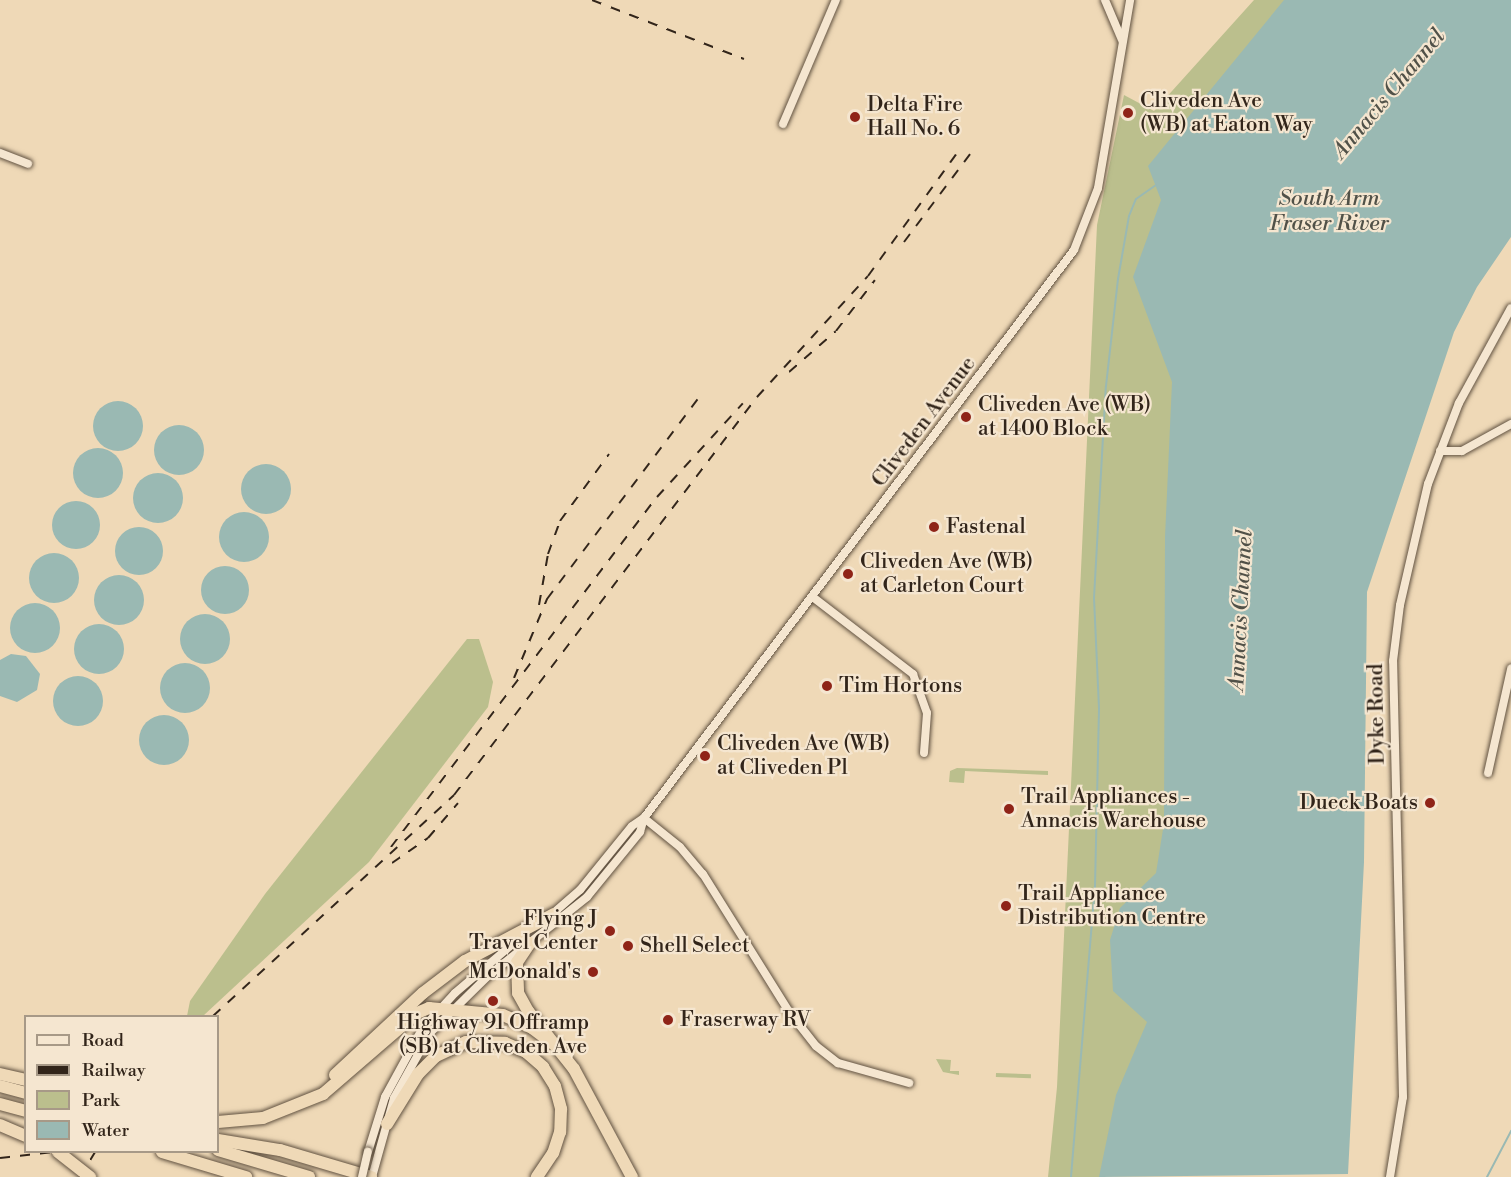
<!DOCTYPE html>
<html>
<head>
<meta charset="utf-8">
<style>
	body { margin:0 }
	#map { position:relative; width:1511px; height:1177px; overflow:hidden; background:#efd9b7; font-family:"Libre Bodoni",serif }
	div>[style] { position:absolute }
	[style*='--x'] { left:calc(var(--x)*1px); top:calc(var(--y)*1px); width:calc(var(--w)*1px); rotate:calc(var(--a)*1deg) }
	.green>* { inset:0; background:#bbbf8d; transform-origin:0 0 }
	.water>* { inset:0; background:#9ab9b3 }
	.round { border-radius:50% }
	.stream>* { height:2px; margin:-1px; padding:0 1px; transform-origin:1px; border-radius:1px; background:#9ab9b3 }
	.roads { filter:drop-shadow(0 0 2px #615241) drop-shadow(0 0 2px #615241) }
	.minor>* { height:8px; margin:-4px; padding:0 4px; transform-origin:4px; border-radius:4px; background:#f5e6d0 }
	.highway>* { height:12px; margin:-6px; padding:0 6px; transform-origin:6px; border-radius:6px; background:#efd9b7 }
	.rail>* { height:2px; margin-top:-1px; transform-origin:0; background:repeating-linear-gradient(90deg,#32251a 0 10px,transparent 0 20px) }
	.bridges { filter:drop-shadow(0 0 2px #615241) drop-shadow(0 0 2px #615241) }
	.minor-bridge>* { height:8px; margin:-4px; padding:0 4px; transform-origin:4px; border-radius:4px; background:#f5e6d0 }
	.highway-bridge>* { height:12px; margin:-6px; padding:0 6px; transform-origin:6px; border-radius:6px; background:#efd9b7 }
	.dots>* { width:16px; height:16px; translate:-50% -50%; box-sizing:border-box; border:3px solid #f5e6d0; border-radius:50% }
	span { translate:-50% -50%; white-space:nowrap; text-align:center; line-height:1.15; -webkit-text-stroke:4.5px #f5e6d0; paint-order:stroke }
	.poi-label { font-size:21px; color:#32251a }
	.left { translate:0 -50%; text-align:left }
	.right { translate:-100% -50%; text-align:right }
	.street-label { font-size:21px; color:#32251a }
	.water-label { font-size:22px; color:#515148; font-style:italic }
	.legend { position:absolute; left:24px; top:1015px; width:195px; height:138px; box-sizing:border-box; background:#f5e6d0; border:2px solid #a79987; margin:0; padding:8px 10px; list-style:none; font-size:18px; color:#32251a }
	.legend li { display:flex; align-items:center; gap:12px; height:30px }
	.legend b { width:30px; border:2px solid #a79987 }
</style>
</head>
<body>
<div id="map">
	<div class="green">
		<div style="clip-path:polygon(1254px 0,1317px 0,1184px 840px,1150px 1008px,1143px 1069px,1105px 1177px,1048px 1177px,1057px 1087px,1097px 225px,1124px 95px,1154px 111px)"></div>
		<div style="clip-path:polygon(467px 639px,479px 639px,493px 682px,488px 707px,369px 862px,203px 1016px,187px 1016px,190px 1001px,265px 894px)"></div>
		<div style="clip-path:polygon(957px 768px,1048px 771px,1048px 775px,965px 771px,964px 783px,949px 782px,950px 771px)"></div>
		<div style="clip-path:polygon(936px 1059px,951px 1060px,950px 1071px,959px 1071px,959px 1075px,943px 1072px)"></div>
		<div style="left:996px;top:1073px;width:35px;height:4px;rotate:2deg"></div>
	</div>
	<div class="water">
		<div style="clip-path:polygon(1284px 0,1511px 0,1511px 237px,1477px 287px,1454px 332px,1367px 592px,1364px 862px,1348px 1174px,1099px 1177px,1116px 1095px,1147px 1022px,1113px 991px,1110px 940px,1120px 908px,1156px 873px,1164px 823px,1165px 537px,1172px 382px,1133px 277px,1161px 200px,1148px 166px)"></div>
		<div class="round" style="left:93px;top:401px;width:50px;height:50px"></div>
		<div class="round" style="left:154px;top:425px;width:50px;height:50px"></div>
		<div class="round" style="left:73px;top:448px;width:50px;height:50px"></div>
		<div class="round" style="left:241px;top:464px;width:50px;height:50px"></div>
		<div class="round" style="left:133px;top:473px;width:50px;height:50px"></div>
		<div class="round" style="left:52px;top:501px;width:48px;height:48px"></div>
		<div class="round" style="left:219px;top:512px;width:50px;height:50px"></div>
		<div class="round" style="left:115px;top:527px;width:48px;height:48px"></div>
		<div class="round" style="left:29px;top:553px;width:50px;height:50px"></div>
		<div class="round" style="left:201px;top:566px;width:48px;height:48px"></div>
		<div class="round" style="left:94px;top:575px;width:50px;height:50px"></div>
		<div class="round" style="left:10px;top:603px;width:50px;height:50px"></div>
		<div class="round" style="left:180px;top:614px;width:50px;height:50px"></div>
		<div class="round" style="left:74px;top:624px;width:50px;height:50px"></div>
		<div style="clip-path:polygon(11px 654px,26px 656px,40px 674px,37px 690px,17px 702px,0 696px,0 660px)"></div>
		<div class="round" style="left:160px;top:663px;width:50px;height:50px"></div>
		<div class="round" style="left:53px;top:676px;width:50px;height:50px"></div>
		<div class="round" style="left:139px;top:715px;width:50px;height:50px"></div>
	</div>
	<div class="stream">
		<div style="--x:1071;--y:1177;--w:292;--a:-85.3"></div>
		<div style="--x:1095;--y:886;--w:178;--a:-88.7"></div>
		<div style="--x:1099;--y:708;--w:110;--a:-92.6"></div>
		<div style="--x:1094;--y:598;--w:212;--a:-86.8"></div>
		<div style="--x:1106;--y:386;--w:108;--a:-83.6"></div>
		<div style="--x:1118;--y:279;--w:64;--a:-80.1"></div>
		<div style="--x:1129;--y:216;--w:18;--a:-68"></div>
		<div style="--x:1136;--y:199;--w:24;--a:-35"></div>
		<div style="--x:1487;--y:1177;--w:52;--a:-62.4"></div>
	</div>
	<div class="roads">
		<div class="minor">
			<div style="--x:1105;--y:0;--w:43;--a:67"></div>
			<div style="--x:783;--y:124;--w:135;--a:-66.9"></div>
			<div style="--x:0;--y:153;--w:30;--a:21"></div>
			<div style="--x:1440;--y:451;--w:22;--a:0"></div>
			<div style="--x:1462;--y:451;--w:56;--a:-28.9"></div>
			<div style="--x:814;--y:598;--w:125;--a:37.5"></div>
			<div style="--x:913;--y:674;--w:41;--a:70.3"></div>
			<div style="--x:927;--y:713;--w:40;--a:94.3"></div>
			<div style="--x:1488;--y:773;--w:107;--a:-77.5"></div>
			<div style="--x:644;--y:818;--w:46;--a:38.9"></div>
			<div style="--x:680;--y:847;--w:35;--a:50"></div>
			<div style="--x:703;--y:874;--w:164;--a:58"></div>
			<div style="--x:790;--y:1013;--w:42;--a:51.8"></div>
			<div style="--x:816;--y:1046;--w:28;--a:38"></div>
			<div style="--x:838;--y:1063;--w:74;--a:15.7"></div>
			<div style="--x:550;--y:916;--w:40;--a:-41"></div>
			<div style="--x:580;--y:890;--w:82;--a:-50.9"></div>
			<div style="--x:632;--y:826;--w:14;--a:-34"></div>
			<div style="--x:644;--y:818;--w:712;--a:-52.87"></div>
			<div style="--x:1074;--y:250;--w:66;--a:-68.8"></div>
			<div style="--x:1098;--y:188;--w:191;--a:-80.3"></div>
			<div style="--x:368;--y:1152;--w:58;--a:-72.8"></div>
			<div style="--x:385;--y:1097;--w:77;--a:-61.4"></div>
			<div style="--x:422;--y:1029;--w:49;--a:-47.5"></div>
			<div style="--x:455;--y:993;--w:88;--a:-40.4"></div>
			<div style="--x:372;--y:1177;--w:82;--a:-74.4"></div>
			<div style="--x:394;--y:1098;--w:74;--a:-61"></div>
			<div style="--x:430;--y:1033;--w:81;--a:-44.5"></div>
			<div style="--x:488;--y:976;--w:127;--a:-38.6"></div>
			<div style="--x:587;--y:897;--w:84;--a:-50.8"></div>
			<div style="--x:640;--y:832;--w:15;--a:-74"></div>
			<div style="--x:1390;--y:1177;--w:81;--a:-80.8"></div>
			<div style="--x:1403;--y:1097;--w:436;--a:-91.3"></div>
			<div style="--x:1393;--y:661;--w:56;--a:-82.9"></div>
			<div style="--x:1400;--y:605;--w:124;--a:-77"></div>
			<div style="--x:1428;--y:484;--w:87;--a:-69.1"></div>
			<div style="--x:1459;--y:403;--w:108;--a:-61.3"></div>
		</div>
		<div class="highway">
			<div style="--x:530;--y:943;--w:23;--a:124"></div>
			<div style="--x:517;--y:962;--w:31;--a:88"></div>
			<div style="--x:518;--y:993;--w:21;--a:61"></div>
			<div style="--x:528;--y:1011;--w:74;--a:51.6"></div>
			<div style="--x:574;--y:1069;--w:123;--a:61.8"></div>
			<div style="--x:0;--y:1074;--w:27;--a:13"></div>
			<div style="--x:335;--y:1075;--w:120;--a:-43"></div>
			<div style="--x:423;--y:993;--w:53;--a:-37.3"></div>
			<div style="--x:465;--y:961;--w:101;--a:-27.8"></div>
			<div style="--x:0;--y:1086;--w:27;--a:15"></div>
			<div style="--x:0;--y:1104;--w:27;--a:15"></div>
			<div style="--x:218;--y:1122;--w:45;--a:-5.1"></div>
			<div style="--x:263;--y:1118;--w:65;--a:-21.8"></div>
			<div style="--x:323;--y:1094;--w:124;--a:-40.8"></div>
			<div style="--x:417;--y:1013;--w:13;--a:-23"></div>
			<div style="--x:429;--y:1008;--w:74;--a:5.4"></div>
			<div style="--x:503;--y:1015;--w:32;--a:24"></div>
			<div style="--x:532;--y:1028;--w:30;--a:37"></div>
			<div style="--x:387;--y:1124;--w:59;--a:-58.2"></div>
			<div style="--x:418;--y:1074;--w:25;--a:-45"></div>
			<div style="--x:436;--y:1056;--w:33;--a:-25"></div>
			<div style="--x:466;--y:1042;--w:39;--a:1"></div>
			<div style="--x:505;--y:1043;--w:23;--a:23"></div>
			<div style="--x:526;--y:1052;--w:23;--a:41"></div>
			<div style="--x:543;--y:1067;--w:22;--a:58"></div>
			<div style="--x:555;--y:1086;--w:24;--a:75"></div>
			<div style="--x:561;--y:1109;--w:23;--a:92"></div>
			<div style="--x:560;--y:1132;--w:22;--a:108"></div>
			<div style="--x:553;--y:1153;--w:29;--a:124"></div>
			<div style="--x:0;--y:1125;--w:28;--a:23"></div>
			<div style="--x:218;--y:1140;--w:63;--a:9.2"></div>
			<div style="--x:280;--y:1150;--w:95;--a:16.5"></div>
			<div style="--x:218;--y:1150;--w:95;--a:16.5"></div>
			<div style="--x:162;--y:1152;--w:88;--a:16.6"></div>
		</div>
	</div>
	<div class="rail">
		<div style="--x:592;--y:0;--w:163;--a:21.2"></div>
		<div style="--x:904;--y:242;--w:110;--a:-53.1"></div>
		<div style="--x:789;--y:372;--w:62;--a:-41.1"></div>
		<div style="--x:836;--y:331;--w:64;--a:-52.6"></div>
		<div style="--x:539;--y:605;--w:52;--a:-80"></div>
		<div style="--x:548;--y:554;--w:35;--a:-70"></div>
		<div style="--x:560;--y:521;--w:83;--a:-53.8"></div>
		<div style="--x:514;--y:678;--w:86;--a:-67.3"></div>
		<div style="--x:547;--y:599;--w:256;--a:-53"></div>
		<div style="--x:391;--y:847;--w:440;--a:-52.8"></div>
		<div style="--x:657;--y:497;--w:127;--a:-47.5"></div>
		<div style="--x:392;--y:863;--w:44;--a:-34.8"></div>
		<div style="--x:428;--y:838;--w:46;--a:-49.4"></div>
		<div style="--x:213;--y:1016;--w:327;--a:-42.5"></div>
		<div style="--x:454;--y:795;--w:500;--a:-52.72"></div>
		<div style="--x:757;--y:397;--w:164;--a:-47.5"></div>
		<div style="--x:868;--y:276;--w:152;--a:-54.1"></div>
		<div style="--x:0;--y:1158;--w:54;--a:-6.3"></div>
		<div style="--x:80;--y:1177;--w:29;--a:-59"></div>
	</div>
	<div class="bridges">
		<div class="minor-bridge">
			<div style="--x:362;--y:1177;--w:26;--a:-77"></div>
		</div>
		<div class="highway-bridge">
			<div style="--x:58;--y:1152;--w:41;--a:38"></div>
		</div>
	</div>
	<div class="dots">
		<div style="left:1128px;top:113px;background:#8f2418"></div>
		<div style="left:855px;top:117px;background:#8f2418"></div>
		<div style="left:966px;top:417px;background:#8f2418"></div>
		<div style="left:934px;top:527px;background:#8f2418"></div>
		<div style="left:848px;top:574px;background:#8f2418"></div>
		<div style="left:827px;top:686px;background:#8f2418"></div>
		<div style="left:705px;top:756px;background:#8f2418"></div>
		<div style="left:1430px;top:803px;background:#8f2418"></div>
		<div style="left:1009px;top:809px;background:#8f2418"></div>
		<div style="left:1006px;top:906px;background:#8f2418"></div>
		<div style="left:610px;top:931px;background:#8f2418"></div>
		<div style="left:628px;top:946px;background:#8f2418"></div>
		<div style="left:593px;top:972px;background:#8f2418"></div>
		<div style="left:493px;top:1001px;background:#8f2418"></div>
		<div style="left:668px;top:1020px;background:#8f2418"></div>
	</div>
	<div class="poi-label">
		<span class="left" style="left:1140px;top:113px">Cliveden Ave<br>(WB) at Eaton Way</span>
		<span class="left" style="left:867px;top:117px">Delta Fire<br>Hall No. 6</span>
		<span class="left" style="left:978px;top:417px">Cliveden Ave (WB)<br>at 1400 Block</span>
		<span class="left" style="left:946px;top:527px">Fastenal</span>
		<span class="left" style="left:860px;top:574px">Cliveden Ave (WB)<br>at Carleton Court</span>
		<span class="left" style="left:839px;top:686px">Tim Hortons</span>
		<span class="left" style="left:717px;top:756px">Cliveden Ave (WB)<br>at Cliveden Pl</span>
		<span class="left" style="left:1021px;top:809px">Trail Appliances -<br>Annacis Warehouse</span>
		<span class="right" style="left:1418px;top:803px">Dueck Boats</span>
		<span class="left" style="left:1018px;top:906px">Trail Appliance<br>Distribution Centre</span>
		<span class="right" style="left:598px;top:931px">Flying J<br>Travel Center</span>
		<span class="left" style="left:640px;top:946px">Shell Select</span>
		<span class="right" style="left:581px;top:972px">McDonald's</span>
		<span class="left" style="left:680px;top:1020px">Fraserway RV</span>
		<span style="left:493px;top:1035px">Highway 91 Offramp<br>(SB) at Cliveden Ave</span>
	</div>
	<div class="street-label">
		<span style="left:924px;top:422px;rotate:-53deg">Cliveden Avenue</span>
		<span style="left:1377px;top:714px;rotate:-91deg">Dyke Road</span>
	</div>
	<div class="water-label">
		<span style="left:1389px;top:94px;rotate:-50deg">Annacis Channel</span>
		<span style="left:1329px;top:211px">South Arm<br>Fraser River</span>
		<span style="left:1241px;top:610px;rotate:-87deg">Annacis Channel</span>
	</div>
	<ul class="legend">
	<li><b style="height:8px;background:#f5e6d0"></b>Road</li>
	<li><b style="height:8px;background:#32251a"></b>Railway</li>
	<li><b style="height:16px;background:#bbbf8d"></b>Park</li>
	<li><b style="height:16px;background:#9ab9b3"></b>Water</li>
	</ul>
</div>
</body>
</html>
